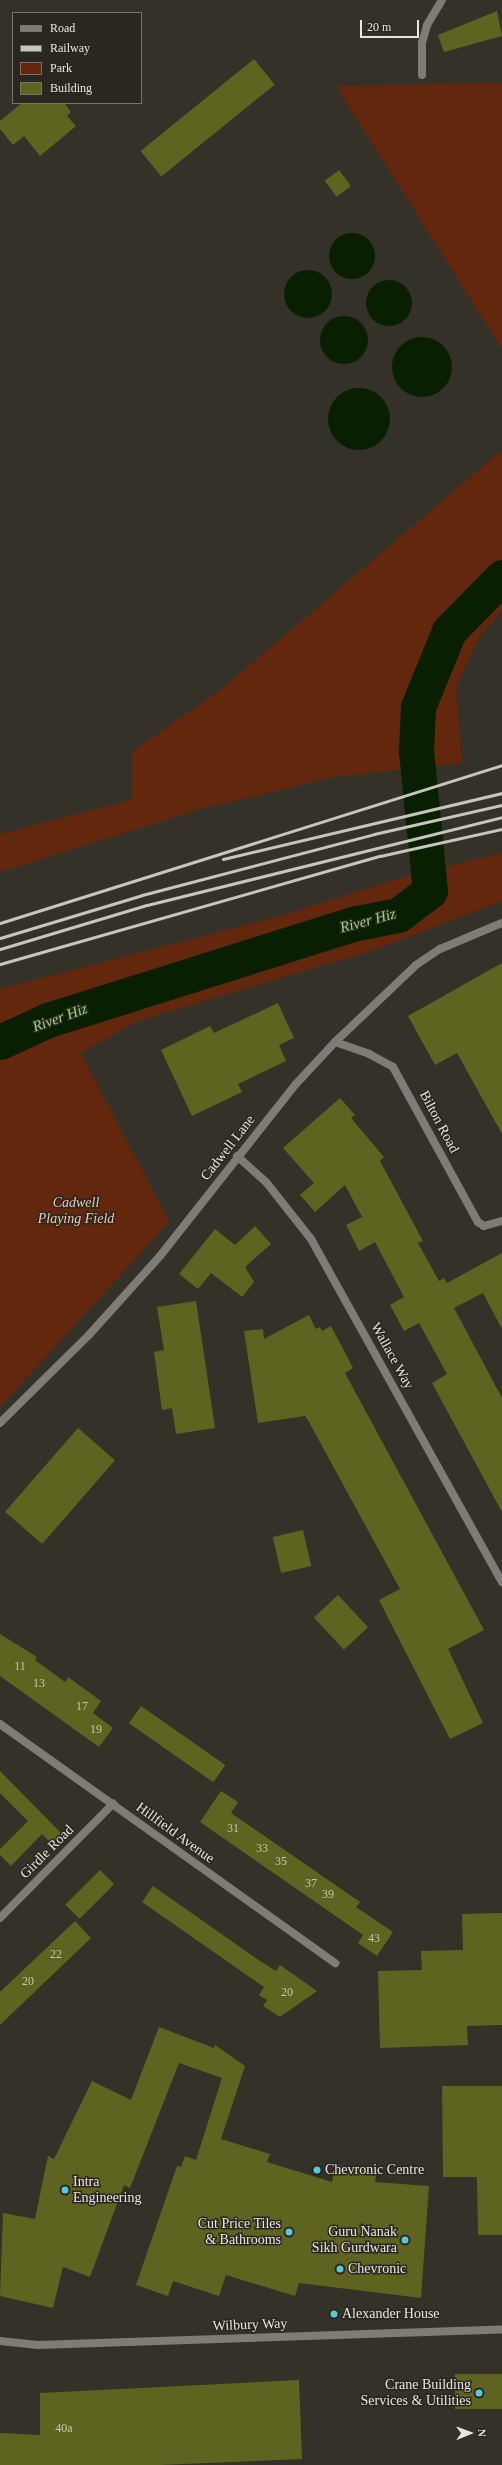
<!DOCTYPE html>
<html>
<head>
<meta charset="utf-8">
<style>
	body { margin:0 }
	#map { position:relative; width:502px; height:2465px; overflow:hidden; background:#343128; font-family:Georgia,serif }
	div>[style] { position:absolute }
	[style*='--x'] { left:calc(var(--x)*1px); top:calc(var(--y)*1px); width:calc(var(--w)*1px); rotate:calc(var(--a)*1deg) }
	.green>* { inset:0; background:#63270d }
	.water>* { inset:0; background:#081f00 }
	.round { border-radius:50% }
	.river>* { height:35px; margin:-17.5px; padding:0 17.5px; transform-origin:17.5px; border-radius:17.5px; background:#081f00 }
	.building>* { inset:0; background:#5f6320; transform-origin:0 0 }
	.minor>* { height:8px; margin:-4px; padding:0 4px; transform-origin:4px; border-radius:4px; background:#7f7c78 }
	.tertiary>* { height:8px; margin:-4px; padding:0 4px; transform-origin:4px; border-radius:4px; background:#7f7c78 }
	.rail>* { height:3px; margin:-1.5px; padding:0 1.5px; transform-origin:1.5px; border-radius:1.5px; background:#c7c5bf }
	.dots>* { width:11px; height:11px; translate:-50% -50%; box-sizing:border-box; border:2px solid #2a271f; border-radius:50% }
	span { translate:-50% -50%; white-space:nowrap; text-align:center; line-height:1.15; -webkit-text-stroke:3px #2a271f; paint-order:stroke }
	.number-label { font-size:12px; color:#c6c5b1 }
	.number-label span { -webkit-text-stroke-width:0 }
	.street-label { font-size:14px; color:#e8e6e1 }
	.park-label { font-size:14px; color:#f3c6b5; font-style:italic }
	.poi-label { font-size:14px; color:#e8e6e1 }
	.left { translate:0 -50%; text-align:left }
	.right { translate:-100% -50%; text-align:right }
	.water-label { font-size:15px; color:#95d678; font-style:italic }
	.legend { position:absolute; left:12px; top:12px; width:130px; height:92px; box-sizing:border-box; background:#2a271f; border:1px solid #76736d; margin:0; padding:5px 7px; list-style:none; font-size:12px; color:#e8e6e1 }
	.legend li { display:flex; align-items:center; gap:8px; height:20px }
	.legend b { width:20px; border:1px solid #76736d }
	.north { position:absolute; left:450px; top:2413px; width:40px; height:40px; -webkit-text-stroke:3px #2a271f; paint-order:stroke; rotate:89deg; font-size:11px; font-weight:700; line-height:16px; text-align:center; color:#e8e6e1 }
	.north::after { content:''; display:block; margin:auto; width:14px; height:18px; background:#e8e6e1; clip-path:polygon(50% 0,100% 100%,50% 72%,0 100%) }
	.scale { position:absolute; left:360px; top:20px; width:59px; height:18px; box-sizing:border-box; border:2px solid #e8e6e1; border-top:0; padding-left:5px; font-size:12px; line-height:14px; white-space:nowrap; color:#e8e6e1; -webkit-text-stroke:3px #2a271f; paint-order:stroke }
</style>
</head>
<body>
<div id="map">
	<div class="green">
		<div style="clip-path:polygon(502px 83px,502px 349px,336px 86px)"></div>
		<div style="clip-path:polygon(502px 450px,502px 611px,482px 633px,456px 687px,462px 763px,334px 777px,198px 810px,0 872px,0 834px,132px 800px,132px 752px,223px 688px)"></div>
		<div style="clip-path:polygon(502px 853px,502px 901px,372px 951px,138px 1021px,81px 1053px,169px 1222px,0 1407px,0 989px,276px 917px,408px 876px)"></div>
	</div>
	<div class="water">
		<div class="round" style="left:329px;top:233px;width:46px;height:46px"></div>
		<div class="round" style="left:284px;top:270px;width:48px;height:48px"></div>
		<div class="round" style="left:366px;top:280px;width:46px;height:46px"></div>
		<div class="round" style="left:320px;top:316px;width:48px;height:48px"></div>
		<div class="round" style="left:392px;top:337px;width:60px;height:60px"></div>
		<div class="round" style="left:328px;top:388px;width:62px;height:62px"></div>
	</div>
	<div class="river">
		<div style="--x:0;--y:1042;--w:53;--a:-24.6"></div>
		<div style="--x:48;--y:1020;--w:319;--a:-17.5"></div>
		<div style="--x:352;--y:924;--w:47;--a:-11.1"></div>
		<div style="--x:398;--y:915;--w:40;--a:-37"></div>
		<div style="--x:430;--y:891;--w:141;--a:-95.7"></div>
		<div style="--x:416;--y:751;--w:44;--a:-87.4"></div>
		<div style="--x:418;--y:707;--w:82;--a:-67.8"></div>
		<div style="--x:449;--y:631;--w:76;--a:-45.5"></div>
	</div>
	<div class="building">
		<div style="clip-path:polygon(497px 11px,502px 36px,444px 52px,438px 35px)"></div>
		<div style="left:254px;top:59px;width:33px;height:146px;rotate:51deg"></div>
		<div style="clip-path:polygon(22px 103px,64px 103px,71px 112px,67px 116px,76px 126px,40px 156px,24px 136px,13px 145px,0 129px,0 121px)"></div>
		<div style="left:339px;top:170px;width:20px;height:18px;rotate:53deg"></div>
		<div style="clip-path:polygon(502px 963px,502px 1134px,457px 1053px,435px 1065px,408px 1016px)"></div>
		<div style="clip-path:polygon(278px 1003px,294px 1038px,279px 1045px,286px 1061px,238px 1084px,242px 1092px,192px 1116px,161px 1050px,210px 1026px,214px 1033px)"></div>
		<div style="clip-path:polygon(340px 1098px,355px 1115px,351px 1118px,384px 1157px,380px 1161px,423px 1241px,418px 1243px,439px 1281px,444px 1278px,447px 1283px,502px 1253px,502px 1329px,483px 1293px,454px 1308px,502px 1398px,502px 1512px,432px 1383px,447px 1374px,419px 1323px,404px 1331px,390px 1305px,404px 1297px,375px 1242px,359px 1251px,346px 1225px,362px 1217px,345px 1185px,315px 1212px,300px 1195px,314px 1183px,283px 1148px)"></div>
		<div style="clip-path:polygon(255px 1226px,271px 1244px,245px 1267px,254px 1282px,242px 1297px,211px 1273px,198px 1289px,179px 1274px,215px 1229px,235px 1245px)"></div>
		<div style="clip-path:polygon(196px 1301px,215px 1428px,176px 1434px,172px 1408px,162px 1410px,154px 1352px,164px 1350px,157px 1307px)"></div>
		<div style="clip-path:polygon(309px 1315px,316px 1329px,320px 1327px,322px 1331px,331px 1326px,353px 1368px,345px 1373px,484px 1630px,448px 1649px,483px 1723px,450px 1739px,379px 1600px,400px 1589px,309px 1422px,305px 1416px,258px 1423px,244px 1331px,263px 1329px,264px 1339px)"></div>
		<div style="left:78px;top:1428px;width:49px;height:111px;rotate:41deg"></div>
		<div style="left:303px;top:1530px;width:37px;height:31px;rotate:77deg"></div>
		<div style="left:338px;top:1595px;width:44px;height:33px;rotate:47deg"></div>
		<div style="clip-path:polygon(0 1634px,37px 1657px,35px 1660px,65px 1682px,68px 1677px,101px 1701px,93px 1713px,113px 1728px,99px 1747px,0 1676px)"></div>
		<div style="left:141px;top:1706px;width:103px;height:21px;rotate:35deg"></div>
		<div style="clip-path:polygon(0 1771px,63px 1835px,53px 1845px,42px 1834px,11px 1866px,0 1855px,0 1849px,28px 1821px,0 1793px)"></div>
		<div style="clip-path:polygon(221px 1791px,238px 1802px,231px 1813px,360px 1902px,356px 1907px,393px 1932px,377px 1956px,358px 1943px,363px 1935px,200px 1822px)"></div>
		<div style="left:100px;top:1870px;width:20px;height:49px;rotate:45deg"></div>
		<div style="clip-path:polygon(153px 1886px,257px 1959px,276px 1971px,280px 1965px,317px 1991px,280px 2017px,263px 2006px,267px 2000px,259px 1995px,264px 1987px,142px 1902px)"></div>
		<div style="clip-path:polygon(502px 1913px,502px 2025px,467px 2026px,468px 2045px,380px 2048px,378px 1971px,422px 1970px,421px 1951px,463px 1950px,462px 1914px)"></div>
		<div style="clip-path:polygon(75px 1921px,91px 1938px,0 2025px,0 1992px)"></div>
		<div style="clip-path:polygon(159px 2027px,214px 2048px,215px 2045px,245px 2066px,221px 2139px,270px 2154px,267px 2162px,332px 2182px,335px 2165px,377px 2171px,375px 2182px,429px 2186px,421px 2298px,299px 2283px,295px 2296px,226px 2275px,219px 2296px,173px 2281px,168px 2296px,136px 2285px,177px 2166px,181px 2167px,185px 2156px,196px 2160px,222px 2078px,179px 2063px,130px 2188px,124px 2185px,90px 2277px,63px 2267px,53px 2308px,0 2296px,3px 2213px,35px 2219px,48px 2156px,54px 2159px,92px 2081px,131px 2100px)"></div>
		<div style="clip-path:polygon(442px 2086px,502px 2086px,502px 2235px,478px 2235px,477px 2177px,443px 2177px)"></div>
		<div style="left:502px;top:2374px;width:35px;height:47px;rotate:90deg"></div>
		<div style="clip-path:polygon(299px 2380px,302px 2459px,159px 2465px,0 2465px,0 2433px,40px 2435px,40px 2393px)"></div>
	</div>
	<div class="minor">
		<div style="--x:422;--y:75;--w:32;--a:-90"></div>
		<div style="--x:422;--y:43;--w:19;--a:-74"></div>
		<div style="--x:427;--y:25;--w:29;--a:-59"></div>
		<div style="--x:335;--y:1042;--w:36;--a:19"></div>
		<div style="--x:369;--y:1054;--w:27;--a:28"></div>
		<div style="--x:393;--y:1067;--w:177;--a:61.3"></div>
		<div style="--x:478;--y:1222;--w:7;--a:34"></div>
		<div style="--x:484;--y:1226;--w:19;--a:-16"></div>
		<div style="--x:237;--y:1156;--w:39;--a:42"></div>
		<div style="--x:266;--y:1182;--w:73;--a:51.7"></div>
		<div style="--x:311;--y:1239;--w:393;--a:60.9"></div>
		<div style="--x:0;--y:1423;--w:124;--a:-44.7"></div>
		<div style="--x:88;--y:1336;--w:108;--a:-48"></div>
		<div style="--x:160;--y:1256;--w:219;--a:-51.7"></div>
		<div style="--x:296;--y:1084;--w:57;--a:-47.1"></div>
		<div style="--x:335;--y:1042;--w:112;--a:-43.5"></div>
		<div style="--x:416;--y:965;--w:29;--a:-34"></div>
		<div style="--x:440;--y:949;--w:67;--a:-22.8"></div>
		<div style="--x:0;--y:1724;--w:412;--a:35.5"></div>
		<div style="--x:0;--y:1918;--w:161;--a:-45.3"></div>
	</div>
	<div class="tertiary">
		<div style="--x:0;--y:2341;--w:38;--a:6"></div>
		<div style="--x:38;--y:2345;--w:464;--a:-1.9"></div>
	</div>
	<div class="rail">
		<div style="--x:223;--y:859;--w:287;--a:-13.3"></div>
		<div style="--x:0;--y:923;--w:526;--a:-17.47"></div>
		<div style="--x:0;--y:938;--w:148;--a:-16.8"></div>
		<div style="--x:142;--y:895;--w:240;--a:-14.7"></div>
		<div style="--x:374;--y:834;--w:131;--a:-12.8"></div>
		<div style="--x:0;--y:949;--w:153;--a:-16.7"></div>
		<div style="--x:147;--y:905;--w:366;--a:-13.9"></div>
		<div style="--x:0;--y:964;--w:395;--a:-15.9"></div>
		<div style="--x:380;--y:856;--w:125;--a:-12.5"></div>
	</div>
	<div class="dots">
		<div style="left:317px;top:2170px;background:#53cbdb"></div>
		<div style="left:65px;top:2190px;background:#53cbdb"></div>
		<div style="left:289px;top:2232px;background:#53cbdb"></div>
		<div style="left:405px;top:2240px;background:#53cbdb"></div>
		<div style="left:340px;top:2269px;background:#53cbdb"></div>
		<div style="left:334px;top:2314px;background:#53cbdb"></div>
		<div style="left:479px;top:2393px;background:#53cbdb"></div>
	</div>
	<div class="number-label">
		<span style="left:20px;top:1667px">11</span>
		<span style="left:39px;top:1684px">13</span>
		<span style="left:82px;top:1707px">17</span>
		<span style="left:96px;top:1730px">19</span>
		<span style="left:233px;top:1829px">31</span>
		<span style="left:262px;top:1849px">33</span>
		<span style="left:281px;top:1862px">35</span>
		<span style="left:311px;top:1884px">37</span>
		<span style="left:328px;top:1895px">39</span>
		<span style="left:374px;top:1939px">43</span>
		<span style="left:56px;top:1955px">22</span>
		<span style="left:28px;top:1982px">20</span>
		<span style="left:287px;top:1993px">20</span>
		<span style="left:64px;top:2429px">40a</span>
	</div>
	<div class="street-label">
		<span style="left:439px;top:1122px;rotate:62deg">Bilton Road</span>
		<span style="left:228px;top:1148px;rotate:-52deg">Cadwell Lane</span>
		<span style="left:392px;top:1356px;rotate:61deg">Wallace Way</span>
		<span style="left:175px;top:1833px;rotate:36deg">Hillfield Avenue</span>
		<span style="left:47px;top:1852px;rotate:-45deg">Girdle Road</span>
		<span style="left:250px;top:2325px;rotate:-2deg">Wilbury Way</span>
	</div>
	<div class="park-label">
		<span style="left:76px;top:1211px">Cadwell<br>Playing Field</span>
	</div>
	<div class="poi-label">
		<span class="left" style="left:325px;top:2170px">Chevronic Centre</span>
		<span class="left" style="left:73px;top:2190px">Intra<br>Engineering</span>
		<span class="right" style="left:281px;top:2232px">Cut Price Tiles<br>&amp; Bathrooms</span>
		<span class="right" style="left:397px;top:2240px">Guru Nanak<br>Sikh Gurdwara</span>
		<span class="left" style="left:348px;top:2269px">Chevronic</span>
		<span class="left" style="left:342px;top:2314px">Alexander House</span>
		<span class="right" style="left:471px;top:2393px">Crane Building<br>Services &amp; Utilities</span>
	</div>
	<div class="water-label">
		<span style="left:368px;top:921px;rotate:-15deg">River Hiz</span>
		<span style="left:60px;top:1018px;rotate:-20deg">River Hiz</span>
	</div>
	<ul class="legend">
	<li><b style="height:5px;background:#7f7c78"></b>Road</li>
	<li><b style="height:5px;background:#c7c5bf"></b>Railway</li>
	<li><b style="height:11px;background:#63270d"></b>Park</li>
	<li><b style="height:11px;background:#5f6320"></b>Building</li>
	</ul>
	<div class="north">N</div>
	<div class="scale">20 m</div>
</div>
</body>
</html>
